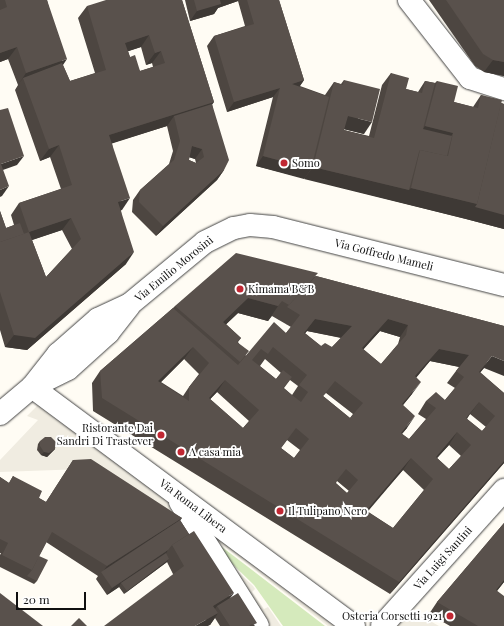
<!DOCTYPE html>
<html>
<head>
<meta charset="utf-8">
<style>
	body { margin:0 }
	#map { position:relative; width:504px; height:626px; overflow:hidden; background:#fffcf4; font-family:"Playfair Display",serif }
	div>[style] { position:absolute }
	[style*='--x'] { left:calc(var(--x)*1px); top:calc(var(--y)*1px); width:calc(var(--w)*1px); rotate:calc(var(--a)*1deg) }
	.green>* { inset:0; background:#d5eabc }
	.plaza>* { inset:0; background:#f0ece1 }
	.roads { filter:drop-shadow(0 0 1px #434343) drop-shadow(0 0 1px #434343) }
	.minor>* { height:22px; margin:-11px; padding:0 11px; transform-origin:11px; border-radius:11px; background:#fff }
	.wall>* { inset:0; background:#4d4641 }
	.shaded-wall>* { inset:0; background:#3e3935 }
	.building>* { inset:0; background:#59514c }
	.dots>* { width:11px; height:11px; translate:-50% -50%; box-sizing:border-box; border:2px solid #fff; border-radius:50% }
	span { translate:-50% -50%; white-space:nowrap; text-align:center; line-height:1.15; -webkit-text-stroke:4px #fff; paint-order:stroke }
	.poi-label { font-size:11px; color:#101010 }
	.left { translate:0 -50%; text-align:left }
	.right { translate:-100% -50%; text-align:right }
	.street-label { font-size:11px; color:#101010 }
	.scale { position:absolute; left:16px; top:592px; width:70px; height:18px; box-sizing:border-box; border:2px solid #101010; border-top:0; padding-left:5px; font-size:12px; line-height:14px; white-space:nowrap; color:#101010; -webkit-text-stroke:3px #fff; paint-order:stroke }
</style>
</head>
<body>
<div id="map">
	<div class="green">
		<div style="clip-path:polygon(218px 544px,325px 626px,283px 626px,254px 585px,217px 549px)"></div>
	</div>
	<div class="plaza">
		<div style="clip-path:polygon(41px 402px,354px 626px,328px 626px,217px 541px,215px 550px,253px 586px,255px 589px,252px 592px,264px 609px,268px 607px,281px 626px,249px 626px,84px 469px,0 472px,0 460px,38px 420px,27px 416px)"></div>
		<div style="clip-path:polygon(416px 613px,439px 626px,393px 626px)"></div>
	</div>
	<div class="roads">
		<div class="minor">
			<div style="--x:409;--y:0;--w:99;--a:52"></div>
			<div style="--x:470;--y:78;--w:36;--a:18"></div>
			<div style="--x:32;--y:387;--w:42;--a:-51.8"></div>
			<div style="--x:58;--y:354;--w:53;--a:-41.2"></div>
			<div style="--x:98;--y:319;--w:35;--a:-25"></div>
			<div style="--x:130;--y:304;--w:97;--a:-39.6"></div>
			<div style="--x:205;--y:242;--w:32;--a:-26"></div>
			<div style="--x:234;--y:228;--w:16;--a:-11"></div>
			<div style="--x:250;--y:225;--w:23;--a:5"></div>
			<div style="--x:273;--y:227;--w:238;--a:14.1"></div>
			<div style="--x:32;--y:387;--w:401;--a:36.6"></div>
			<div style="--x:0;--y:414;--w:42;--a:-40.2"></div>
			<div style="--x:32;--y:387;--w:40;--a:-26.6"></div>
			<div style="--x:68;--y:369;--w:54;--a:-42"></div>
			<div style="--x:108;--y:333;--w:34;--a:-52"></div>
			<div style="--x:180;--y:502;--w:146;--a:57.8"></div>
			<div style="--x:382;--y:626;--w:183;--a:-48.1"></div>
		</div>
	</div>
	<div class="wall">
		<div style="clip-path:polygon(evenodd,0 0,47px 0,63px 65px,70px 81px,95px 73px,78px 18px,87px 6px,182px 0,214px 102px,212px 104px,224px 170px,217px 180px,156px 236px,132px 212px,133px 200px,140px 190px,169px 164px,173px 151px,167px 126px,112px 143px,122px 210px,121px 210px,126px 264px,27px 350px,5px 347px,0 330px,0 211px,6px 228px,14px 225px,11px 215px,19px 203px,61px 189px,50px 157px,40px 161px,15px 90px,18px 85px,8px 59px,0 62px,0 0,141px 47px,146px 65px,152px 63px,153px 67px,140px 71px,130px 57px,128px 51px,141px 47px,0 0,189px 157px,195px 159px,196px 163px,189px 160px,189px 157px,0 0,62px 230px,72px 249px,46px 277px,32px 240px,62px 230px)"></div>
		<div style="clip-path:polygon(185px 0,279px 0,304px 80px,300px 86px,325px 95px,334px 82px,341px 84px,344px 80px,364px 134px,344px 129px,344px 130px,369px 136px,382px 85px,391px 73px,406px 89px,418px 92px,425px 81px,435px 83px,437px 81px,454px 102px,473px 107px,481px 95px,504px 104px,504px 229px,466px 219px,256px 166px,273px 97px,227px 112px,207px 46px,214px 36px,245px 26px,238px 1px,218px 8px,214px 14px,190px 21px)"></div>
		<div style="clip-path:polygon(429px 0,504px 0,504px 76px,484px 72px,475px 66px)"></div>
		<div style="clip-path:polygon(evenodd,316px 276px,504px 326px,484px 368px,480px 372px,504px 393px,504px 463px,390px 594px,93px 411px,92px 383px,100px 371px,173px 308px,175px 306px,316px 276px,238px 313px,268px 321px,272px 316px,291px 327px,286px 333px,246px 356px,238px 342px,241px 338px,226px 324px,238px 313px,316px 276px,307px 331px,341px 338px,332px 347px,321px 346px,305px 333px,307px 331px,316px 276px,380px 331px,400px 337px,398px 344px,381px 364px,363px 349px,380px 331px,316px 276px,184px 359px,199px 374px,189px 387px,183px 396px,161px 382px,184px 359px,316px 276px,265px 359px,281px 373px,276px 379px,260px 366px,265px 359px,316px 276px,430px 361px,459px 367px,447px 383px,455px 388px,445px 400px,426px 401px,418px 414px,426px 419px,409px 439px,402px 434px,407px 428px,403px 405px,412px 394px,416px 377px,430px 361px,316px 276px,290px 380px,298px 386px,292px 395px,284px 388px,290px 380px,316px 276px,217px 392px,249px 421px,243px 428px,210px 399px,217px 392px,316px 276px,326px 393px,353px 414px,350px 418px,323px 396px,326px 393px,316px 276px,470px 414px,486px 427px,482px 431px,467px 419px,470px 414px,316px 276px,287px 440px,300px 450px,294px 458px,281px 448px,287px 440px,316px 276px,449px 445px,461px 456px,449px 469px,437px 458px,449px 445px,316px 276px,403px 470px,424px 490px,393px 528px,367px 511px,403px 470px,316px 276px,337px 481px,349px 491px,347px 493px,336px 483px,337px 481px)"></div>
		<div style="clip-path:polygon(40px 441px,55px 449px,47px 457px,41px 455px,37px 450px,38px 444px)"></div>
		<div style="clip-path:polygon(73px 460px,182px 518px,180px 520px,230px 598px,255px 626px,220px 626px,215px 618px,210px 625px,173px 574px,167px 562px,124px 594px,119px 587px,107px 595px,96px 579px,98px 576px,46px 542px,39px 556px,37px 581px,34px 584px,0 567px,0 555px,1px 553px,0 553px,0 477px,9px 483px,13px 476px,39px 498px,46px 502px)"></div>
		<div style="clip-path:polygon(504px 523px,504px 582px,497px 591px,504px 626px,450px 626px,429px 614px,437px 602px)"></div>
	</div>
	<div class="shaded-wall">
		<div style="clip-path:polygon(219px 0,238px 0,238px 1px,218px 8px,214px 14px,190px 21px,197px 11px)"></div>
		<div style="clip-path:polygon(149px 35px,141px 47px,117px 55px,125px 43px)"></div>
		<div style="clip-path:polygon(17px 47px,8px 59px,0 62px,0 53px)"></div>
		<div style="clip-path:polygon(161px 51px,152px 63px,146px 65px,155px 53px)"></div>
		<div style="clip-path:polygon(67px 59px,59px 71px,23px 78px,18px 85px,26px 73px)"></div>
		<div style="clip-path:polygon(493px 60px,504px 62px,504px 76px,484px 72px)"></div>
		<div style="clip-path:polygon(304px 80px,297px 90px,292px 84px)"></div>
		<div style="clip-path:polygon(280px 88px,273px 97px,227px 112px,234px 102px)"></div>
		<div style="clip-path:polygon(214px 102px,205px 114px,174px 116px,167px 126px,101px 147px,109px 135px)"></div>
		<div style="clip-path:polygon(348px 116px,372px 122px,364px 134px,339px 128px)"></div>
		<div style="clip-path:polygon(425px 126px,453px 133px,443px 148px,415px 141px)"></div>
		<div style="clip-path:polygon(59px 145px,50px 157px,40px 161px,49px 149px)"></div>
		<div style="clip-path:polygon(192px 146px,202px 149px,195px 159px,185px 156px)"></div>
		<div style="clip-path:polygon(24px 156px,17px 165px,0 171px,1px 164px)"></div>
		<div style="clip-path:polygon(263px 156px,311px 169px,304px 179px,256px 166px)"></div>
		<div style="clip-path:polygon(313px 167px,409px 190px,411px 188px,477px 204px,504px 215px,504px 229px,466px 219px,304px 179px)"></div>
		<div style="clip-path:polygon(224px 170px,217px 180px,156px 236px,163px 226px)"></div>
		<div style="clip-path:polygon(9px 186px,2px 196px,0 197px,0 190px)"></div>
		<div style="clip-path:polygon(130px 198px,122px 210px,110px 214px,118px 202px)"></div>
		<div style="clip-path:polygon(71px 218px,62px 230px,20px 244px,29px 232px)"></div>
		<div style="clip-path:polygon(134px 252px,126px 264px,27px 350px,5px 347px,14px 335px)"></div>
		<div style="clip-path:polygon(248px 298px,278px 306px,268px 321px,238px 313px,213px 337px,223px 322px)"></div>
		<div style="clip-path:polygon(315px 319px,352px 326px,343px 338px,307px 331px,296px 345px,304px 333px)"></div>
		<div style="clip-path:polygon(388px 319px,408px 325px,400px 337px,380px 331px,354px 360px,362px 348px)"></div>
		<div style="clip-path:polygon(193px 347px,184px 359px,150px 393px,158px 381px)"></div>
		<div style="clip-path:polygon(439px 349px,469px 355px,460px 367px,430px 361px,407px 389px,415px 376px)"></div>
		<div style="clip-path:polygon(492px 356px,504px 361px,504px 376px,484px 368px,471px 384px,479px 372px)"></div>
		<div style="clip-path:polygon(225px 380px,217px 392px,200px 410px,209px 398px)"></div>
		<div style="clip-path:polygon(421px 382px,412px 394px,394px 416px,402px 404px)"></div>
		<div style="clip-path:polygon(479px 402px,470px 414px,457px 430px,466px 418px)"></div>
		<div style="clip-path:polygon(415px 416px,407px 428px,392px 445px,401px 433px)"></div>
		<div style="clip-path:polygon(457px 432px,449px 445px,427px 469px,436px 457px)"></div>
		<div style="clip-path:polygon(55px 449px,47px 457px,41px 455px,44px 452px)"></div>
		<div style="clip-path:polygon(411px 458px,403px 470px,358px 523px,366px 511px)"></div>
		<div style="clip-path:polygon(504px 461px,504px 463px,390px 594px,399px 582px)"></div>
		<div style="clip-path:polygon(182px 518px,175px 527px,102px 573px,107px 566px)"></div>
		<div style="clip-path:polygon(168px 550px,164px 557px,121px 583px,119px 587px,107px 595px,112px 588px)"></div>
		<div style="clip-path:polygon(169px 559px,167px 562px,124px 594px,127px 591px)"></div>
		<div style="clip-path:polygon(504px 580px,504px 582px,488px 602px,496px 590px)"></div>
		<div style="clip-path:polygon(234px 593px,225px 605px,217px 606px,212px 613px,213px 606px)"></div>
		<div style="clip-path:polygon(218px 613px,210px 625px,208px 626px,195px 626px)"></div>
	</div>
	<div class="building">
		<div style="clip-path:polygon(5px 0,47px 0,67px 59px,26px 73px,17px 47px,0 53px,0 10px,7px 7px)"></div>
		<div style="clip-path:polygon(evenodd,106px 0,182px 0,214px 102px,109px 135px,130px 198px,118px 202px,134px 252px,35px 338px,14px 335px,0 292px,0 242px,29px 232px,19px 203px,72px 185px,59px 145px,49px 149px,23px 78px,62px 63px,70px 81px,106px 70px,87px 6px,106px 0,149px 35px,155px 53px,161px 51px,165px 63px,140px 71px,135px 55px,130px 57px,125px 43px,149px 35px,106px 0,71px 218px,81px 239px,46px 277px,29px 232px,71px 218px)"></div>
		<div style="clip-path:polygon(194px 0,220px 0,221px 4px,197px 11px)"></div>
		<div style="clip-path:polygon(247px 0,279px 0,304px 80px,292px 84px,329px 97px,311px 169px,263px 156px,280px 88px,234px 102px,214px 36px,254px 24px)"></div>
		<div style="clip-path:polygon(446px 0,504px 0,504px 62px,493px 60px,483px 54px)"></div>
		<div style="clip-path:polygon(391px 73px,409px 78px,406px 89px,422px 93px,425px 81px,435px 83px,423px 129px,452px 136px,447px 156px,420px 150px,419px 152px,409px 190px,313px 167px,334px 82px,343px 85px,344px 80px,380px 89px,372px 122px,348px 116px,344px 130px,374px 138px)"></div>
		<div style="clip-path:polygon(437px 81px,458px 86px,454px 102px,478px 108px,481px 95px,502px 100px,477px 204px,411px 188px,420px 150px,448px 156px,453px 133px,425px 126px)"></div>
		<div style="clip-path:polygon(501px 103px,504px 104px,504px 215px,475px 207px,477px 204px)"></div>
		<div style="clip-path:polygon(evenodd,212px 104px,229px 160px,224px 170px,163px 226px,139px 202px,140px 190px,174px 160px,180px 141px,174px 116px,212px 104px,192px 146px,202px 149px,204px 157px,196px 163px,189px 160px,192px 146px)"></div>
		<div style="clip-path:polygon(8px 108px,24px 156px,1px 164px,9px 186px,0 190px,0 110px)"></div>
		<div style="clip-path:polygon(0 211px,6px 228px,20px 223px,24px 234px,0 242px)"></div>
		<div style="clip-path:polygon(236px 253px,318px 273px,289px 305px,282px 301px,278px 306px,248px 298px,223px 322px,241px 338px,237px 342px,249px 351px,240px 362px,175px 306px)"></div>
		<div style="clip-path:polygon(evenodd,316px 276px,504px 326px,504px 361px,492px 356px,479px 372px,504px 393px,504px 461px,399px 582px,102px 398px,100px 371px,173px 308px,238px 365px,274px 322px,286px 333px,300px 315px,287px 307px,316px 276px,315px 319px,352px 326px,332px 347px,325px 343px,321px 346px,304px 333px,315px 319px,316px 276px,388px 319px,408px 325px,406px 335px,381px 364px,362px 348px,388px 319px,316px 276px,193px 347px,209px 363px,189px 387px,189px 401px,158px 381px,193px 347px,316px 276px,273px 347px,307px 375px,299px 385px,308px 392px,301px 402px,283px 388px,292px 377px,283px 370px,276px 379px,252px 360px,261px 349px,268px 354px,273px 347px,316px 276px,439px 349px,469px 355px,456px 371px,464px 377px,445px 400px,436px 392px,426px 401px,436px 408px,409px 439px,401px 433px,415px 416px,402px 404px,421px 382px,415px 376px,439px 349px,316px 276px,225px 380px,259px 410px,243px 428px,209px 398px,225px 380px,316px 276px,335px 381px,363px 403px,350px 418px,323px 396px,335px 381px,316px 276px,479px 402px,495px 416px,482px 431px,466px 418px,479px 402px,316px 276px,296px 428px,309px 439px,294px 458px,281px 448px,296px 428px,316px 276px,457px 432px,471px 445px,449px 469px,436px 457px,457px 432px,316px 276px,411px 458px,433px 479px,393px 528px,366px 511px,411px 458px,316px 276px,346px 469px,358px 480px,347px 493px,335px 483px,346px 469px)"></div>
		<div style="clip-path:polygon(45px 437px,51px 437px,56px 442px,55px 449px,49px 453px,44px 452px,40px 446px,40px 441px)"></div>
		<div style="clip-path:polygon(91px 459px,182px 518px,107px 566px,52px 532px,32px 570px,2px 555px,8px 543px,0 539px,0 477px,9px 483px,13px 476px,42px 491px,39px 498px,46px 502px,73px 460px)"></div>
		<div style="clip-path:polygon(180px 520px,189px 534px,172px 545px,168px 550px,112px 588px,101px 572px)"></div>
		<div style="clip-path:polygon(504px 523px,504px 580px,496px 590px,504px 596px,504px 626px,478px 626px,437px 602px)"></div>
		<div style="clip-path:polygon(194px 531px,234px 593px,213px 606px,218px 613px,195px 626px,104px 626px,184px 566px,172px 545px)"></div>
		<div style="clip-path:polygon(166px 553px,169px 559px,127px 591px,121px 583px)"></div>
		<div style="clip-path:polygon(39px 556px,48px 560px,37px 581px,27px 576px,32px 570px)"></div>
		<div style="clip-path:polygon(0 593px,43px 626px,0 626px)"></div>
		<div style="clip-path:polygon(238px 593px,257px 623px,253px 625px,252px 624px,249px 626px,230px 626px,217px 606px)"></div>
		<div style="clip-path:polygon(79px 618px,87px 626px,71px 626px)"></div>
	</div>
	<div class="dots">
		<div style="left:284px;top:163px;background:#c12833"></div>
		<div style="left:240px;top:289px;background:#c12833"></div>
		<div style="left:161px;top:435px;background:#c12833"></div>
		<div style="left:181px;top:452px;background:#c12833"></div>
		<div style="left:280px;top:511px;background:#c12833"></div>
		<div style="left:450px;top:616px;background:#c12833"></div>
	</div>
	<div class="poi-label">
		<span class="left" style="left:292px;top:163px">Somo</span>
		<span class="left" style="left:248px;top:289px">Kimama B&amp;B</span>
		<span class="right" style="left:153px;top:435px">Ristorante Dai<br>Sandri Di Trastever</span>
		<span class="left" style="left:189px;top:452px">A casa mia</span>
		<span class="left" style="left:288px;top:511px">Il Tulipano Nero</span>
		<span class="right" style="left:442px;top:616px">Osteria Corsetti 1921</span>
	</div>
	<div class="street-label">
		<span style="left:384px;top:255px;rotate:14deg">Via Goffredo Mameli</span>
		<span style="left:174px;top:269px;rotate:-39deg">Via Emilio Morosini</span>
		<span style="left:193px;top:506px;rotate:37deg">Via Roma Libera</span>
		<span style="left:443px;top:558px;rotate:-48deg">Via Luigi Santini</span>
	</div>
	<div class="scale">20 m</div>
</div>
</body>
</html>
